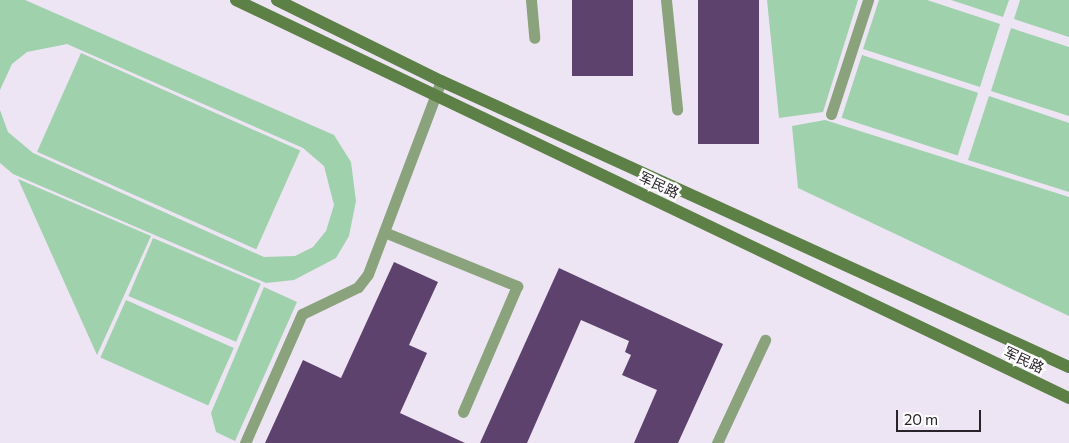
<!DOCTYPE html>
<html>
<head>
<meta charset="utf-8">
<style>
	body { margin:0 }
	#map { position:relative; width:1069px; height:443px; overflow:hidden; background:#ede5f3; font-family:Commissioner,"Noto Sans SC",sans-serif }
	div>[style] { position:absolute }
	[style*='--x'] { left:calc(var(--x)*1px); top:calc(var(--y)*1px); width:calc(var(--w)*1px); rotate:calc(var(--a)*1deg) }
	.green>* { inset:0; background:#9fd1ad; transform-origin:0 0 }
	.building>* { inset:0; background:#5e426e; transform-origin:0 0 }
	.lane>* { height:11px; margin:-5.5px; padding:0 5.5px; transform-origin:5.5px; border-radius:5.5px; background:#8aa37c }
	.secondary>* { height:12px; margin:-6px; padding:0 6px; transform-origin:6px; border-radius:6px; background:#5c8046 }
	span { translate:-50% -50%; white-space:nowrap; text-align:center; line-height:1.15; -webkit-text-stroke:5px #fff; paint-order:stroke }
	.street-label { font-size:14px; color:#272328 }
	.scale { position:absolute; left:896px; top:410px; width:85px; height:22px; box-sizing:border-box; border:2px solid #272328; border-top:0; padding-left:6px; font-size:15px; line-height:18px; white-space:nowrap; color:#272328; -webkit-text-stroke:4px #fff; paint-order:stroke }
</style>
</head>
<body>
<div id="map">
	<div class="green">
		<div style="clip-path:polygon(0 0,25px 0,334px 135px,351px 162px,356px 201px,349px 236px,336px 258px,294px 280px,266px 283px,13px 174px,0 163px,0 110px,8px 132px,33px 153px,264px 257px,295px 256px,313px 247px,326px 231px,334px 205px,324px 166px,303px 148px,67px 44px,27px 52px,12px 64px,0 90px)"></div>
		<div style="clip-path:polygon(767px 0,858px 0,823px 112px,779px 118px)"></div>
		<div style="clip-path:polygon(879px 0,927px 0,1000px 24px,980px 87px,863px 49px)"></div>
		<div style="clip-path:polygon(951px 0,1009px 0,1003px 17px)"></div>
		<div style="clip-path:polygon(1020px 0,1069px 0,1069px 37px,1014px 19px)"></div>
		<div style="clip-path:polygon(1011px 28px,1069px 47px,1069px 116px,991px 91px)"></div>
		<div style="left:81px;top:53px;width:240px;height:108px;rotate:24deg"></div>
		<div style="left:862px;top:55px;width:122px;height:66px;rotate:18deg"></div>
		<div style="clip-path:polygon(989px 96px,1069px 123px,1069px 192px,968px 160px)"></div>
		<div style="clip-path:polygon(825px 120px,1069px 197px,1069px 316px,798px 188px,792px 126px)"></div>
		<div style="clip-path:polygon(18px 179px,151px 236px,97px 355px)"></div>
		<div style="left:153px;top:238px;width:117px;height:63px;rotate:23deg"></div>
		<div style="clip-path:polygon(264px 287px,297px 302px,235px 441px,216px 432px,211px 413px)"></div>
		<div style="left:126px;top:300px;width:118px;height:63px;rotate:24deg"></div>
	</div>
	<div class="building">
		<div style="left:572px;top:0;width:61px;height:76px"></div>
		<div style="left:698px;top:0;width:61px;height:144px"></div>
		<div style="clip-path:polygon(394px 262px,438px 282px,409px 345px,427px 353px,400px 413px,465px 443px,265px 443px,303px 360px,341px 378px)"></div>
		<div style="clip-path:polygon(559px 268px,723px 344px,678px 443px,634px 443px,657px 390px,622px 375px,631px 355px,625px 352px,629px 341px,581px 320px,527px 443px,480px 443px)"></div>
	</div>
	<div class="lane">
		<div style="--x:531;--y:0;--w:38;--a:85"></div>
		<div style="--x:666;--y:0;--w:110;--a:84.2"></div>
		<div style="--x:831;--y:114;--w:120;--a:-72"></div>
		<div style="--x:384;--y:232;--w:144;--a:22.1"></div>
		<div style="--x:517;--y:286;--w:137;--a:113.2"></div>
		<div style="--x:245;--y:443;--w:141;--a:-66.2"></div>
		<div style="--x:302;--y:314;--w:62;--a:-25.7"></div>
		<div style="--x:358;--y:287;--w:16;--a:-52"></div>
		<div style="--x:368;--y:274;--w:206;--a:-69.3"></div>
		<div style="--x:717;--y:443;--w:114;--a:-65"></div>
	</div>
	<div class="secondary">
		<div style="--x:236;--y:0;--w:923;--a:25.54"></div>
		<div style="--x:277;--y:0;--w:183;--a:26.3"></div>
		<div style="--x:441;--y:81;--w:690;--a:24.49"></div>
	</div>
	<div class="street-label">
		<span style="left:659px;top:185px;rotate:25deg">军民路</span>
		<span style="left:1024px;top:360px;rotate:25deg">军民路</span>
	</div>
	<div class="scale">20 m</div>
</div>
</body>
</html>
